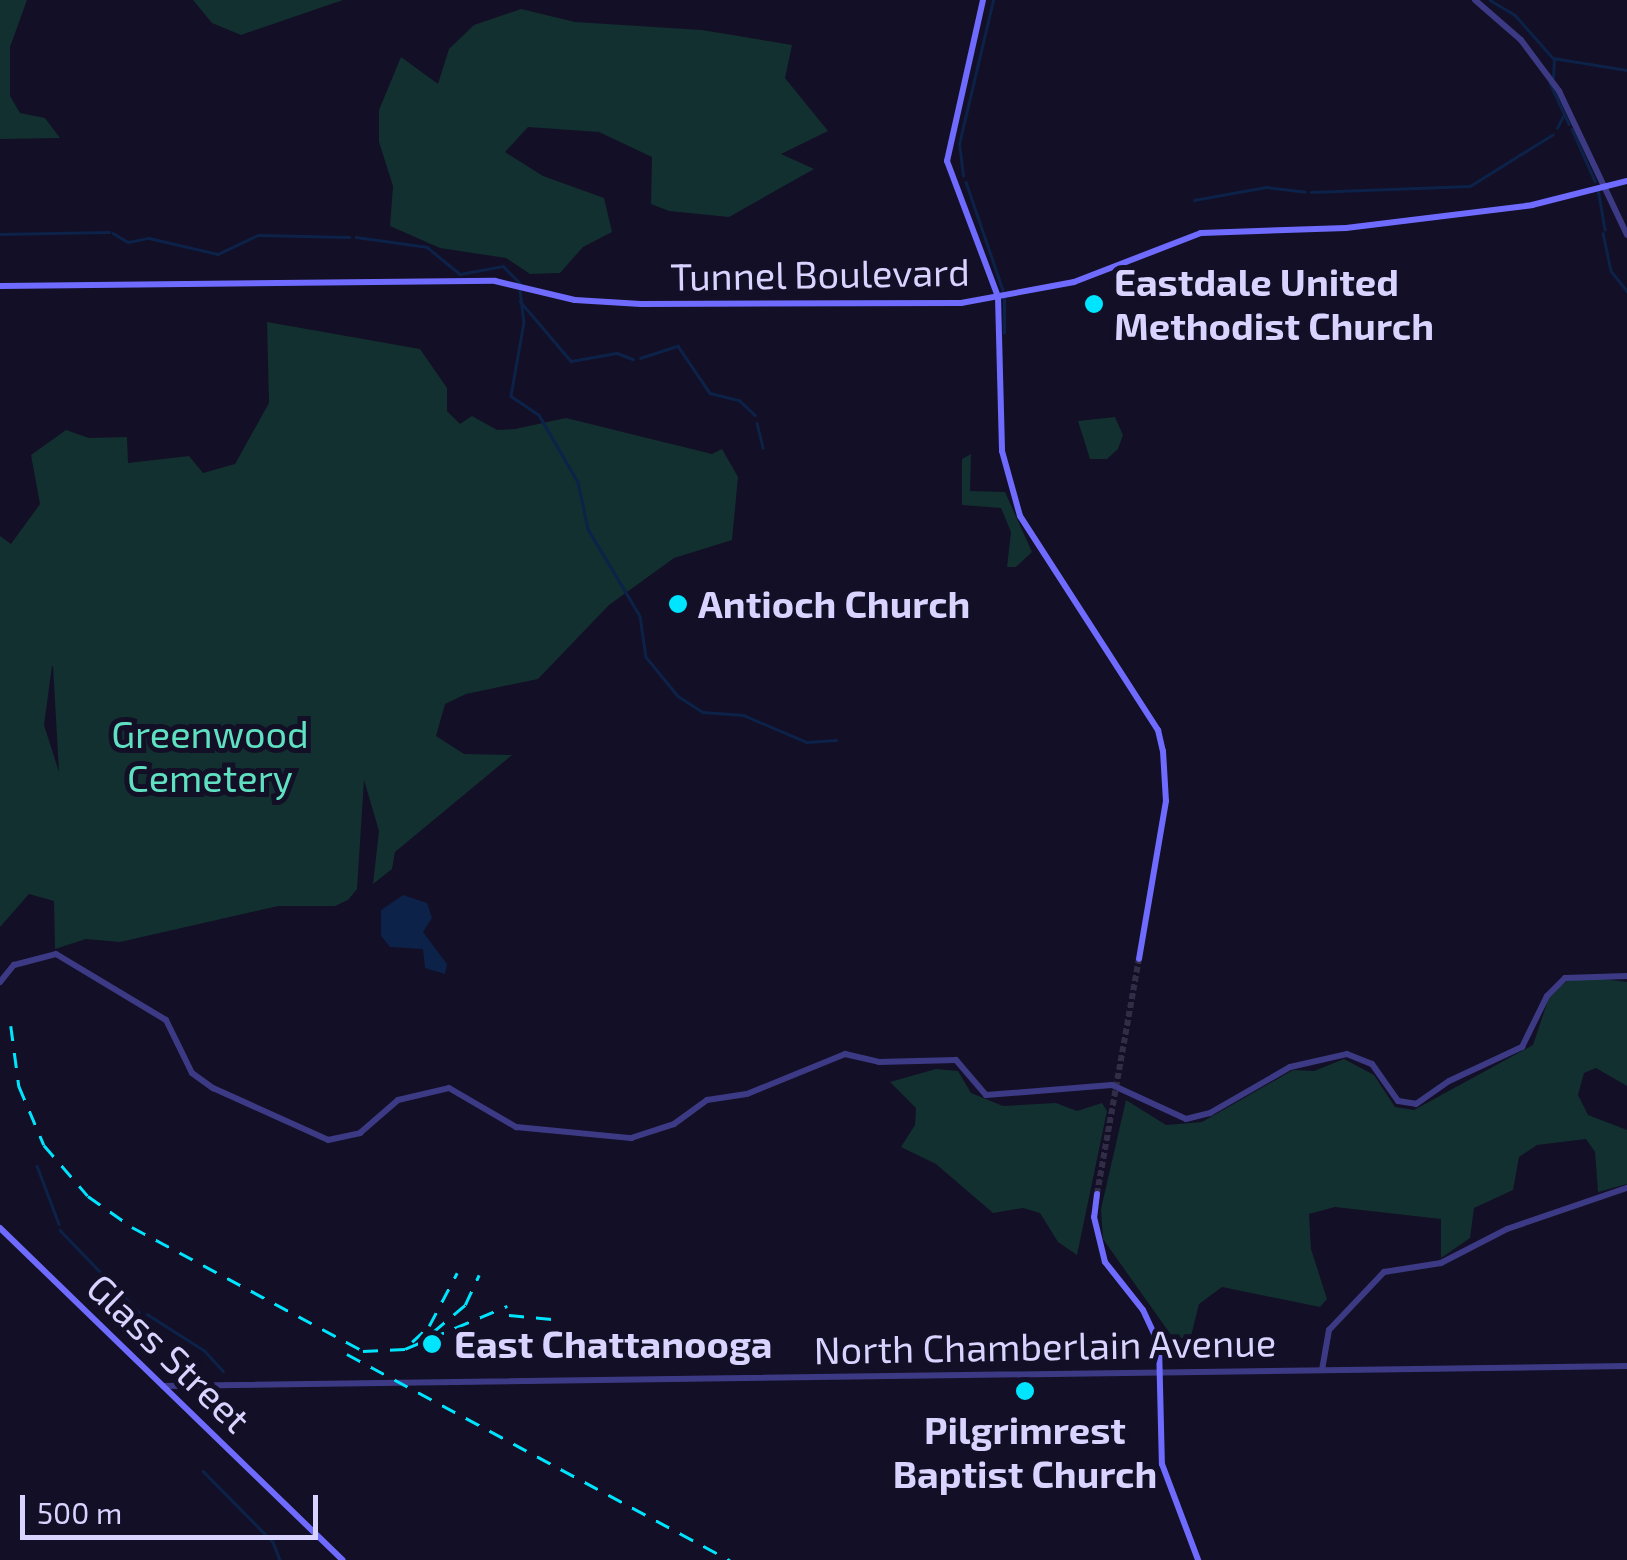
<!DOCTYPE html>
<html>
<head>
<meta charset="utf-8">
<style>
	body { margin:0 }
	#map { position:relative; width:1627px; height:1560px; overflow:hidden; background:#130f26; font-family:"Exo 2",sans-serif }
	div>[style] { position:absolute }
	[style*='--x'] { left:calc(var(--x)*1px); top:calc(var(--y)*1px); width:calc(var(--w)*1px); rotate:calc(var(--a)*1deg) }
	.green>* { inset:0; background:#12302f }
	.water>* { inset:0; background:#0c2248 }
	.stream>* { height:2.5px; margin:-1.25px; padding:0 1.25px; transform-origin:1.25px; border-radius:1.25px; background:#0c2248 }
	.secondary-tunnel>* { height:6px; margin-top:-3px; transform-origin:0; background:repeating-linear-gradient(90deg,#312d47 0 6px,transparent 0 9px) }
	.tertiary>* { height:6px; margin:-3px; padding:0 3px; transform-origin:3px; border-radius:3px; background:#3d3a85 }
	.secondary>* { height:6px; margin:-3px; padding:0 3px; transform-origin:3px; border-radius:3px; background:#6f6bff }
	.rail>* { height:2.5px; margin-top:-1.25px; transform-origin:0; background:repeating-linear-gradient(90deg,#00e5ff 0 15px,transparent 0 27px) }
	.dots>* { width:28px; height:28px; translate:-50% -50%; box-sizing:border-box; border:5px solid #130f26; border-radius:50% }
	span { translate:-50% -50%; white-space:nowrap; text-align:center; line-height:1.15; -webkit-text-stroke:10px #130f26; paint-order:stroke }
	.street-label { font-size:38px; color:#d9d4ff }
	.poi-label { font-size:38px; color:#d9d4ff; font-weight:700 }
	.left { translate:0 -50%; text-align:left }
	.park-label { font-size:38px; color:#5fe0c0 }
	.scale { position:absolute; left:20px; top:1495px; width:298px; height:45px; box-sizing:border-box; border:5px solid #d9d4ff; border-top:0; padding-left:12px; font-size:30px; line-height:35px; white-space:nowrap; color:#d9d4ff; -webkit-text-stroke:8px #130f26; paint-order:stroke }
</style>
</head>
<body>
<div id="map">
	<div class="green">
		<div style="clip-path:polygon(0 0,27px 0,10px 47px,10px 96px,20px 113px,45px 118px,60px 138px,0 139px)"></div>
		<div style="clip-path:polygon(193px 0,343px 0,241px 35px,212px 23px)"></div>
		<div style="clip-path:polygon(521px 9px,575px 22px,702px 30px,792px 45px,785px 78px,828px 131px,781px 154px,814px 169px,729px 217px,669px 211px,651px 204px,652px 157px,599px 132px,528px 127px,505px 152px,543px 176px,604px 198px,612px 232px,583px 247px,560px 273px,530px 274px,506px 258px,440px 248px,390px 226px,393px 186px,379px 142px,379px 110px,401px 57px,438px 84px,449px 49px,474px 25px)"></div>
		<div style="clip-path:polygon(evenodd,267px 322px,420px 349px,447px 388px,447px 411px,460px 424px,472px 416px,497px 430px,515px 429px,566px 418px,712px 454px,722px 449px,738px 477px,732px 540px,674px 558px,609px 605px,538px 679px,466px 694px,445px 704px,436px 736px,464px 754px,512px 755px,395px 852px,392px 869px,373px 884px,379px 831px,364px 780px,357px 889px,348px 900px,335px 906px,278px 906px,120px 942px,86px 939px,55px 949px,54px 901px,29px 894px,0 927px,0 536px,11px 544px,40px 504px,31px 455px,66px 430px,89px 438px,127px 437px,128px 463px,189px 456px,203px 473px,235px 464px,269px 403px,267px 322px,52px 666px,53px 666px,59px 772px,44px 725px,52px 666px)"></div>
		<div style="clip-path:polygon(1115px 417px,1123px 435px,1118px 449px,1107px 459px,1090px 459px,1078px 421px)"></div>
		<div style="clip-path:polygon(971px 454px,970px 491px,1005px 492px,1032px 552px,1016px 567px,1007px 567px,1011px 532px,1001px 508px,962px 505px,962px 459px)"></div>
		<div style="clip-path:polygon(1588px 977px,1627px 982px,1627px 1086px,1596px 1068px,1584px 1073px,1578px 1095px,1588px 1115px,1627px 1130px,1627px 1184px,1598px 1192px,1595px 1152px,1586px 1139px,1537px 1145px,1519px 1157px,1513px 1190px,1474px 1208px,1470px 1238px,1441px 1258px,1441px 1219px,1335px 1207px,1309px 1214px,1311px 1249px,1327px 1299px,1320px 1307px,1222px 1287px,1199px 1304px,1190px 1340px,1171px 1335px,1103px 1239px,1101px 1209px,1126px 1100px,1166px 1125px,1202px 1122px,1293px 1070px,1314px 1071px,1344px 1059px,1374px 1075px,1395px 1107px,1414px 1110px,1533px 1045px,1549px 997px,1567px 981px)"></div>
		<div style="clip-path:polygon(936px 1069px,958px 1071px,971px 1093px,1003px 1106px,1056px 1103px,1077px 1111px,1102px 1103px,1107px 1111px,1077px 1255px,1058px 1242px,1040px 1213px,1023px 1208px,993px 1213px,936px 1164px,901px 1147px,915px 1125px,916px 1108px,890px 1082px)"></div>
	</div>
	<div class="water">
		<div style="clip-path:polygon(403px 895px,427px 903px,432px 918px,423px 932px,447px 964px,445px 974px,425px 968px,423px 949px,390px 947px,381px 936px,381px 910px)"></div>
	</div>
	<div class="stream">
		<div style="--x:1490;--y:0;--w:29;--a:31"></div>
		<div style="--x:1515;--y:15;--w:57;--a:48.5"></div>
		<div style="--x:1553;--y:58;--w:75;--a:9.2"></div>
		<div style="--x:1553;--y:78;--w:19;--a:-87"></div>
		<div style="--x:1550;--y:83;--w:45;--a:65.1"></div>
		<div style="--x:1557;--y:128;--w:13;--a:-63"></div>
		<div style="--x:1572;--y:129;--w:57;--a:66.1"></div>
		<div style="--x:963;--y:176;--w:32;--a:-97"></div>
		<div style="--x:959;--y:144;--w:148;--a:-76.7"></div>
		<div style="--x:966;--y:182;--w:114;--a:71.1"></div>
		<div style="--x:1598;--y:189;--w:41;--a:80.1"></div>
		<div style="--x:1311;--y:192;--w:159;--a:-2.2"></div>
		<div style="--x:1470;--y:186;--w:97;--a:-31.9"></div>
		<div style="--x:1194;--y:200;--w:73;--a:-10.2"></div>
		<div style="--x:1266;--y:187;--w:39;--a:7"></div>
		<div style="--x:113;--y:233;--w:17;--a:31"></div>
		<div style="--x:128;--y:242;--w:21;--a:-11"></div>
		<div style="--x:149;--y:238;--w:71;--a:13.1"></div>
		<div style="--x:218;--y:254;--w:44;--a:-25.4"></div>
		<div style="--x:258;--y:235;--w:91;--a:1.3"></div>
		<div style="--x:1603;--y:233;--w:39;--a:78"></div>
		<div style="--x:1611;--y:271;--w:26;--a:51"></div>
		<div style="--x:0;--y:234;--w:109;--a:-1.1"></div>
		<div style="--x:356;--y:237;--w:72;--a:8"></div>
		<div style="--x:427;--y:247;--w:43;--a:39.3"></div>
		<div style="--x:460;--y:274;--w:44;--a:-10.5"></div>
		<div style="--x:503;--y:266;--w:24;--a:45"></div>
		<div style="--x:520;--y:290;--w:32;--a:83"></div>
		<div style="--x:524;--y:322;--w:75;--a:100"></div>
		<div style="--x:511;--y:396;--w:34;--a:34"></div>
		<div style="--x:539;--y:415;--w:78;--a:59.8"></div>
		<div style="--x:578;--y:482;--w:48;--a:78"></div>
		<div style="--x:588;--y:529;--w:101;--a:59.1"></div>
		<div style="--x:640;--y:616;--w:41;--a:81.7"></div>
		<div style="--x:646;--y:657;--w:50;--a:50.6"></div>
		<div style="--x:678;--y:696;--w:30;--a:33"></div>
		<div style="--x:703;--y:712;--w:40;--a:4.3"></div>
		<div style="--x:743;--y:715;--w:69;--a:22.9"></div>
		<div style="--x:807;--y:742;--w:29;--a:-4"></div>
		<div style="--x:520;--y:301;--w:79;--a:49.6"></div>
		<div style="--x:571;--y:361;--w:47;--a:-9.9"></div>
		<div style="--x:617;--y:353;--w:17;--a:21"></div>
		<div style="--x:1004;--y:333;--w:34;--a:-90"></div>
		<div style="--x:640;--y:358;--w:40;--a:-18"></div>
		<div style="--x:678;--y:346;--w:57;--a:55.8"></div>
		<div style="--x:710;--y:393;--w:30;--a:14"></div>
		<div style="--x:739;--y:400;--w:22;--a:43"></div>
		<div style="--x:757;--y:423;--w:25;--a:76"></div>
		<div style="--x:37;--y:1166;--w:62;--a:69.2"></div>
		<div style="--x:60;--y:1230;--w:114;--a:46.1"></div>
		<div style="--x:147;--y:1314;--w:69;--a:32.5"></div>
		<div style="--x:205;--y:1351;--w:27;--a:48"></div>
		<div style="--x:203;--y:1471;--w:100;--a:45.4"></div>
		<div style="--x:273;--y:1542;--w:19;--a:69"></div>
	</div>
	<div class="secondary-tunnel">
		<div style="--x:1097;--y:1194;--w:239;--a:-79.9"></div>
	</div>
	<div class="tertiary">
		<div style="--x:1475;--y:0;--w:61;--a:41"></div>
		<div style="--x:1521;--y:40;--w:64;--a:53.3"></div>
		<div style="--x:1559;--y:91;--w:159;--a:64.7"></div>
		<div style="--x:0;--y:982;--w:22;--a:-51"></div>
		<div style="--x:14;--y:965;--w:43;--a:-14.7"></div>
		<div style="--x:56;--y:954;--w:128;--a:31"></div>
		<div style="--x:166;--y:1020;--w:59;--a:63.9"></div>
		<div style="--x:192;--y:1073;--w:26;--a:36"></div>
		<div style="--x:213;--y:1088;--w:126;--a:24.3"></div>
		<div style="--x:328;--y:1140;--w:33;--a:-12"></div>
		<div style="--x:360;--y:1133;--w:50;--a:-41"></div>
		<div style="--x:398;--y:1100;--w:52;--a:-13.2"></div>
		<div style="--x:449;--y:1088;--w:78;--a:30.2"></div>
		<div style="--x:516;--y:1127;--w:116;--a:5.5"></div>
		<div style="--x:631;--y:1138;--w:45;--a:-18"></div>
		<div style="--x:674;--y:1124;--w:41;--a:-36"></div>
		<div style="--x:707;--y:1100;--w:40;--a:-8.5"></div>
		<div style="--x:747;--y:1094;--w:106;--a:-22.2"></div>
		<div style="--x:845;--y:1054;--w:35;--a:13"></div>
		<div style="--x:879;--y:1062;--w:77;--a:-1.5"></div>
		<div style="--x:956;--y:1060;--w:46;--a:49.4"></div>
		<div style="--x:986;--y:1095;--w:126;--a:-4.5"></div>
		<div style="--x:1112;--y:1085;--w:81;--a:24.7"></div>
		<div style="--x:1186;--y:1119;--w:25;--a:-14"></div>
		<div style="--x:1210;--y:1113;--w:92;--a:-29.9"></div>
		<div style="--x:1290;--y:1067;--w:58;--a:-12.8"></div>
		<div style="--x:1347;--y:1054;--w:27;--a:22"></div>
		<div style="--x:1372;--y:1064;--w:45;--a:54.9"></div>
		<div style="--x:1398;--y:1101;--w:18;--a:9"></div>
		<div style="--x:1416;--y:1104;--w:40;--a:-34.9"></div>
		<div style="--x:1449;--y:1081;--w:81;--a:-25"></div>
		<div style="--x:1522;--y:1047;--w:57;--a:-63.9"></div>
		<div style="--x:1547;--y:996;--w:25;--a:-45"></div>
		<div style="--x:1565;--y:978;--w:62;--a:-1.8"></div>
		<div style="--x:1322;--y:1370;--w:41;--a:-80.1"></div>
		<div style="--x:1329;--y:1330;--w:80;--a:-46.5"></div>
		<div style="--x:1384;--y:1272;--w:58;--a:-9"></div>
		<div style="--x:1441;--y:1263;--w:74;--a:-27.3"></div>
		<div style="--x:1507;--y:1229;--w:127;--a:-18.9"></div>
		<div style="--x:163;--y:1386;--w:1464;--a:-0.78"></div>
	</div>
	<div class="secondary">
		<div style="--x:983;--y:0;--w:165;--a:102.6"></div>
		<div style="--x:947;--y:161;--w:145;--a:69.4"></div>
		<div style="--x:998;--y:297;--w:154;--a:88.5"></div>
		<div style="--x:1002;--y:451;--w:67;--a:74.5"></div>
		<div style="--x:1020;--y:516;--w:255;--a:57.2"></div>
		<div style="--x:1158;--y:730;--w:22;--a:77"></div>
		<div style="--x:1163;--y:751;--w:50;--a:86.6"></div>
		<div style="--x:1166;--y:801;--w:160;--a:99.7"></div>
		<div style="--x:0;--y:286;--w:495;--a:-0.6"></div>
		<div style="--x:495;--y:281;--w:82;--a:13.4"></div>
		<div style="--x:575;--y:300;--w:66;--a:3.5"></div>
		<div style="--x:641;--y:304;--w:320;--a:-0.2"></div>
		<div style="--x:961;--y:303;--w:115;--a:-10.5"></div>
		<div style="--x:1074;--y:282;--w:136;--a:-21.1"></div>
		<div style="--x:1201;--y:233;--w:145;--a:-2"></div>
		<div style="--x:1346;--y:228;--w:187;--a:-7"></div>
		<div style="--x:1532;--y:205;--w:98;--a:-14.2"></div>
		<div style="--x:1097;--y:1194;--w:23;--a:97"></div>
		<div style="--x:1094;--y:1217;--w:46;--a:76.3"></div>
		<div style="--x:1105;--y:1262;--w:61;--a:51.6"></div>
		<div style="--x:1143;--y:1310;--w:38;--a:65"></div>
		<div style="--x:1159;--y:1345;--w:119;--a:88.6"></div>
		<div style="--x:1162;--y:1464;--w:103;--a:69.4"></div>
		<div style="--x:0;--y:1228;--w:477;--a:44.1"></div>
	</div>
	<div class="rail">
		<div style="--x:11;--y:1026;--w:61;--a:82.4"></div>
		<div style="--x:19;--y:1086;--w:64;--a:67"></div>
		<div style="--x:44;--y:1145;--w:67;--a:49.2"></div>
		<div style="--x:88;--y:1196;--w:54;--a:35.2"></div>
		<div style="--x:132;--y:1227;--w:262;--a:28.2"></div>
		<div style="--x:363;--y:1351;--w:42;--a:-2.7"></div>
		<div style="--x:405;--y:1349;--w:111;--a:-22.9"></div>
		<div style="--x:509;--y:1315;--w:43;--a:5.3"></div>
		<div style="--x:433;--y:1332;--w:42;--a:-40.2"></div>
		<div style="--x:465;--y:1305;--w:33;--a:-65"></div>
		<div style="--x:412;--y:1342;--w:23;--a:-43"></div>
		<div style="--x:429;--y:1326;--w:60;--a:-62.2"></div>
		<div style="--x:347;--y:1354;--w:435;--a:28.3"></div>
	</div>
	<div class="dots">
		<div style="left:1094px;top:304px;background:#00e5ff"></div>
		<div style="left:678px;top:604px;background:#00e5ff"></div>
		<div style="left:432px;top:1344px;background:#00e5ff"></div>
		<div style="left:1025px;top:1391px;background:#00e5ff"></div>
	</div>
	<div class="street-label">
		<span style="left:820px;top:274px;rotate:-1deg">Tunnel Boulevard</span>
		<span style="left:1045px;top:1346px;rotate:-1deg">North Chamberlain Avenue</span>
		<span style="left:169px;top:1353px;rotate:44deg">Glass Street</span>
	</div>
	<div class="poi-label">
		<span class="left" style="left:1114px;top:304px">Eastdale United<br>Methodist Church</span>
		<span class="left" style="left:698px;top:604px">Antioch Church</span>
		<span class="left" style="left:454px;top:1344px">East Chattanooga</span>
		<span style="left:1025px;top:1452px">Pilgrimrest<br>Baptist Church</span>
	</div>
	<div class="park-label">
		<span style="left:210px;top:756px">Greenwood<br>Cemetery</span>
	</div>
	<div class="scale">500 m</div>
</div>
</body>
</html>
